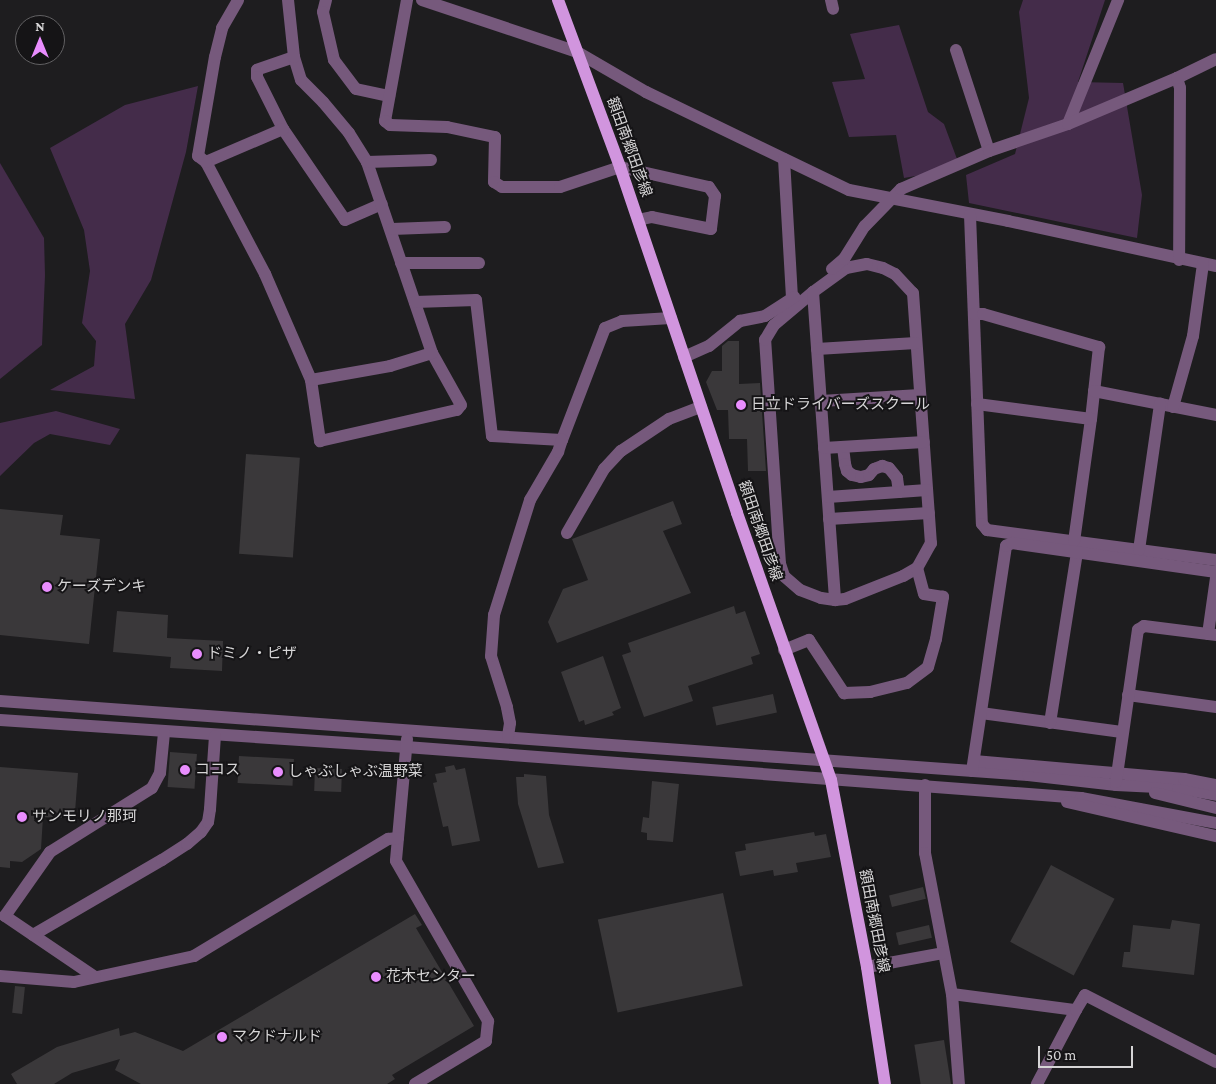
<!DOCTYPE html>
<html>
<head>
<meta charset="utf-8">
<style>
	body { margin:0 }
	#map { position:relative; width:1216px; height:1084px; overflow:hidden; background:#1e1d1f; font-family:"Crimson Pro","Noto Sans JP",serif }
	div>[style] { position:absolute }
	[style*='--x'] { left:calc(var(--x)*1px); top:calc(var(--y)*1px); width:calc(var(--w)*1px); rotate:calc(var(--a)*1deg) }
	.green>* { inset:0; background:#442c4a }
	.building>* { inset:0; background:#3a383a; transform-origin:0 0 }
	.minor>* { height:12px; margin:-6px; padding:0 6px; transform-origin:6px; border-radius:6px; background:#76597c }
	.major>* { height:12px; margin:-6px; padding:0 6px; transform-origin:6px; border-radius:6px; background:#d195de }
	.dots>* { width:14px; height:14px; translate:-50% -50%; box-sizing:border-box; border:2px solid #151416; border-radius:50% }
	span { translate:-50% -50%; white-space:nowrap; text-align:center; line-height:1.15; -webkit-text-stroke:4px #151416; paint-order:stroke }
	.street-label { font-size:15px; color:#d6d5d6 }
	.poi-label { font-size:15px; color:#d6d5d6 }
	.left { translate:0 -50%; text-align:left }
	.north { position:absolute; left:15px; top:15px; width:50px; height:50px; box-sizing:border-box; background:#151416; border:1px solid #626163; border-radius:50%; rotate:0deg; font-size:14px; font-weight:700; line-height:20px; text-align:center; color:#d6d5d6 }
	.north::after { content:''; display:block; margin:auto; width:18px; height:22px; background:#e98dfe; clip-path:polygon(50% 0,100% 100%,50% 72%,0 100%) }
	.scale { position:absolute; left:1038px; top:1046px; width:95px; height:22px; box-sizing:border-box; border:2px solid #d6d5d6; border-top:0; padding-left:6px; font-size:15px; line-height:18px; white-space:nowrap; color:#d6d5d6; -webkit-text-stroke:4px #151416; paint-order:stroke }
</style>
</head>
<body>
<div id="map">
	<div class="green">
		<div style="clip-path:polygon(1023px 0,1105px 0,1078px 82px,1123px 83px,1142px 195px,1137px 238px,969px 203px,966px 175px,1015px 154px,1029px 98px,1019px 12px)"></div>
		<div style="clip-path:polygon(899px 25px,928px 112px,944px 124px,957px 159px,921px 175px,904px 178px,896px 135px,849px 137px,832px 82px,865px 79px,850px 34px)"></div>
		<div style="clip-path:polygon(198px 86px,186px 152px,151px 280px,125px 324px,135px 399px,50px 390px,94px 366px,96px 341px,82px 323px,90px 271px,84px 230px,50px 148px,125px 105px)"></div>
		<div style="clip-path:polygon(0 163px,44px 238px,45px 275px,42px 345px,0 379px)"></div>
		<div style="clip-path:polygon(56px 411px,120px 429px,110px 445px,50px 434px,34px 443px,0 476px,0 423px)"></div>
	</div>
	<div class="building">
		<div style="clip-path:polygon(728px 341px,739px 341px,739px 384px,760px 383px,766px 471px,748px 471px,747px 439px,729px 439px,728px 410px,717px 410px,706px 382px,712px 371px,722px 371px,722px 346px)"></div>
		<div style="left:246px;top:454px;width:54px;height:100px;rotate:4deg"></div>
		<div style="clip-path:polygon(673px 501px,682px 524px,663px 531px,691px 593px,557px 643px,548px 622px,563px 589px,588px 580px,572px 539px)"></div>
		<div style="clip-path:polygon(0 509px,63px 515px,60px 535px,100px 539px,89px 644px,0 635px)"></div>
		<div style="clip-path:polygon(734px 606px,736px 614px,745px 611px,760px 654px,751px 657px,753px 664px,688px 686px,693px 701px,644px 717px,622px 655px,631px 652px,628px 643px)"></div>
		<div style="clip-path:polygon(117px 611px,168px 615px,167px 638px,223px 641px,222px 671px,170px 668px,171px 657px,113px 652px)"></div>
		<div style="clip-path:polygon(603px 656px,621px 708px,612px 712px,614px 715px,585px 725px,584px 720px,579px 722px,561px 672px)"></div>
		<div style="left:773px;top:694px;width:19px;height:62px;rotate:78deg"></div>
		<div style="left:170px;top:752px;width:27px;height:35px;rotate:4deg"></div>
		<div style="left:239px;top:756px;width:55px;height:27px;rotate:3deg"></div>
		<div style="clip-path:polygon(454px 765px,456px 770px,465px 768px,480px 841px,452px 846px,448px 826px,443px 827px,433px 783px,437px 782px,435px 774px,446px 772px,445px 767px)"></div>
		<div style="clip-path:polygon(0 767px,78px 773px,75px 812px,66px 818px,43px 817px,41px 849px,22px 862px,10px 861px,10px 868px,0 867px)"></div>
		<div style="left:315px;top:768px;width:27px;height:23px;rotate:2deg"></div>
		<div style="clip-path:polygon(524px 774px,546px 776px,549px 815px,564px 863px,538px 868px,518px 804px,516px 777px,524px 777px)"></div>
		<div style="clip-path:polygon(652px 781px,679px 784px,673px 842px,647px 840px,647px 833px,641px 832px,643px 817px,649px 818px)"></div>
		<div style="clip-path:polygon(814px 832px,815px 836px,826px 834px,831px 857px,796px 863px,798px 872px,774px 876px,773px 870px,740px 876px,735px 852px,746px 850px,745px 844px)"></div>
		<div style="left:1051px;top:865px;width:72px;height:87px;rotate:28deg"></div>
		<div style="left:923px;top:887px;width:12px;height:35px;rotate:76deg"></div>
		<div style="left:723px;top:893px;width:95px;height:128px;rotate:78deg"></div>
		<div style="clip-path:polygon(415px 914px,422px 925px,416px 928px,474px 1026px,392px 1075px,395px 1079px,387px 1084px,141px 1084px,115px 1070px,120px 1059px,72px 1073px,54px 1084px,17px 1084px,11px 1074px,57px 1047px,119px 1028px,120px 1036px,135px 1032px,183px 1051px)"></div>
		<div style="clip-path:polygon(1172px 920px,1200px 924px,1194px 975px,1122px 967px,1124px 952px,1130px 952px,1133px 925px,1170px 929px)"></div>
		<div style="left:929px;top:925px;width:13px;height:34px;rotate:77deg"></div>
		<div style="left:15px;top:986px;width:10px;height:27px;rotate:6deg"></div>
		<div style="left:944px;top:1040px;width:45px;height:30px;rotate:81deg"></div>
	</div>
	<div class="minor">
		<div style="--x:326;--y:0;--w:12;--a:104"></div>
		<div style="--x:323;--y:12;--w:49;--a:77.1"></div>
		<div style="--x:334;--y:60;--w:36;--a:53"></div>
		<div style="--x:356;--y:89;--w:34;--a:12"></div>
		<div style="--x:407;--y:0;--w:123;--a:100.3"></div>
		<div style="--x:385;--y:121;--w:6;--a:39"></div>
		<div style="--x:390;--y:125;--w:57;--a:2"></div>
		<div style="--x:447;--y:127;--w:49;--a:11.8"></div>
		<div style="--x:495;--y:137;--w:45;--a:91.3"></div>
		<div style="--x:494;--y:182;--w:9;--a:32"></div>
		<div style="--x:502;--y:187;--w:58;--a:0"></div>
		<div style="--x:560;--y:187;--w:63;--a:-18.4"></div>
		<div style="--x:620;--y:167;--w:91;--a:12.7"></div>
		<div style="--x:709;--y:187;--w:11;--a:56"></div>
		<div style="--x:715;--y:196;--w:33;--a:97"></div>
		<div style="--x:711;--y:229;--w:60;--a:-168.5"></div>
		<div style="--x:652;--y:217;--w:14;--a:168"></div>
		<div style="--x:422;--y:0;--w:163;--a:18.5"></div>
		<div style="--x:577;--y:52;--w:80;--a:30.1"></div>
		<div style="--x:646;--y:92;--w:225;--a:25.8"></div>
		<div style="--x:849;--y:190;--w:162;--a:11"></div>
		<div style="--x:1008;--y:221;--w:213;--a:12.2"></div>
		<div style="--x:831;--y:0;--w:9;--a:77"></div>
		<div style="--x:956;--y:50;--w:106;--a:71.9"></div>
		<div style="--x:294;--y:57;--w:39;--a:161"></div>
		<div style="--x:257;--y:70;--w:7;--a:90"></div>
		<div style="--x:257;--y:77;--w:58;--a:63.4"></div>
		<div style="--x:283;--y:129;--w:110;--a:55.7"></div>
		<div style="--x:345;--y:220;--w:40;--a:-23.4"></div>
		<div style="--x:1177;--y:78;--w:10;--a:73"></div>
		<div style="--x:1180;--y:88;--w:172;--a:90.3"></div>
		<div style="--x:1068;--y:124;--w:134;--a:-68"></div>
		<div style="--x:283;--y:129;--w:84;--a:156.8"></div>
		<div style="--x:206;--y:162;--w:127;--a:62.2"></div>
		<div style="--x:265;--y:274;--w:116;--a:66.5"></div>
		<div style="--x:311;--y:380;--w:62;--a:81.6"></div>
		<div style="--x:320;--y:441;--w:140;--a:-12.8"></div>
		<div style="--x:457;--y:410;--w:6;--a:-51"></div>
		<div style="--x:461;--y:405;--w:60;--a:-119.1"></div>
		<div style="--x:432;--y:353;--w:202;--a:-108.8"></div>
		<div style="--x:367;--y:162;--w:34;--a:-122"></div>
		<div style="--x:349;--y:133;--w:40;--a:-130"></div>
		<div style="--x:323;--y:102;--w:31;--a:-135"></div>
		<div style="--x:301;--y:80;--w:24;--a:-107"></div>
		<div style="--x:294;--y:57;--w:57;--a:-96"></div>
		<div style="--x:784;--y:159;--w:140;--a:86.7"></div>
		<div style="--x:206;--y:162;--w:10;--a:-143"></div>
		<div style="--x:198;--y:156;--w:100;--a:-80.3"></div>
		<div style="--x:215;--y:57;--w:30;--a:-76"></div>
		<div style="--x:222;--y:28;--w:32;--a:-60"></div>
		<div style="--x:367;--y:162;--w:64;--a:-1.8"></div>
		<div style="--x:970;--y:215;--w:309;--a:87.8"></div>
		<div style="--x:982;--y:524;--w:8;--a:50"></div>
		<div style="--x:987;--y:530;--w:231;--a:7.5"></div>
		<div style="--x:392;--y:229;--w:53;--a:-2.2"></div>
		<div style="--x:401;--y:263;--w:78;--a:0"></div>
		<div style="--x:867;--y:264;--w:16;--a:14"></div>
		<div style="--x:883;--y:268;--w:13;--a:27"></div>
		<div style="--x:895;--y:274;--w:26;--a:47"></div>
		<div style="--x:913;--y:293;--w:251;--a:85.9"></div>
		<div style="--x:931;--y:543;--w:29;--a:119"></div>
		<div style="--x:917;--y:568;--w:16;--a:150"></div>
		<div style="--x:903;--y:576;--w:62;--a:158.4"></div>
		<div style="--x:845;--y:599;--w:10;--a:174"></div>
		<div style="--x:835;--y:600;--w:14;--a:-172"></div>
		<div style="--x:821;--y:598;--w:22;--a:-159"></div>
		<div style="--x:800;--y:590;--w:21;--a:-139"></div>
		<div style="--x:784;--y:576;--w:13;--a:-108"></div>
		<div style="--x:780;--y:564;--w:225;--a:-93.8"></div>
		<div style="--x:765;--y:340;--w:17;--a:-59"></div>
		<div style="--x:774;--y:325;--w:51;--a:-40.2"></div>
		<div style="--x:813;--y:292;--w:41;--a:-36"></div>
		<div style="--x:846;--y:268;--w:21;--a:-11"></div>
		<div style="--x:832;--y:269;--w:16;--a:-40"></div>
		<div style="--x:844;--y:259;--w:39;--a:-58"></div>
		<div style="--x:865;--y:226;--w:52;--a:-45.8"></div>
		<div style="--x:901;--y:189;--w:96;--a:-23.4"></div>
		<div style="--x:989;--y:151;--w:83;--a:-18.9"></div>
		<div style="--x:1068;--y:124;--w:118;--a:-22.9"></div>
		<div style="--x:1177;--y:78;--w:43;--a:-26"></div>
		<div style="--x:813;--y:292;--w:309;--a:85.9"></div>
		<div style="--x:415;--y:302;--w:61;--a:-1.9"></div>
		<div style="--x:476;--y:300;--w:137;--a:83.3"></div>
		<div style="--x:492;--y:436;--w:70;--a:3.3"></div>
		<div style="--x:562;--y:440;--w:120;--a:-69"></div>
		<div style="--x:605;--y:328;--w:18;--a:-22"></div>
		<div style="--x:622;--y:321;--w:49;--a:-3.5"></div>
		<div style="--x:974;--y:314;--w:9;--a:0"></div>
		<div style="--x:983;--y:314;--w:121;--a:15.9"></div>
		<div style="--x:1099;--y:347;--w:72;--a:96.3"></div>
		<div style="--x:1091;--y:419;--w:123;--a:97.9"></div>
		<div style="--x:817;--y:349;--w:99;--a:-3.5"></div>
		<div style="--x:684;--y:357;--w:27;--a:-24"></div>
		<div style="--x:709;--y:346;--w:40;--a:-39"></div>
		<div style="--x:740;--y:321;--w:25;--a:-11"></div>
		<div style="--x:765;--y:316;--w:35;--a:-33"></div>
		<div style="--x:311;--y:380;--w:80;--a:-10"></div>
		<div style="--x:390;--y:366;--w:44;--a:-17.2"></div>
		<div style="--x:1094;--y:391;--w:124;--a:11.1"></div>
		<div style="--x:821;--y:401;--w:99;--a:-3.5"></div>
		<div style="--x:977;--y:404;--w:115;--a:7.5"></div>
		<div style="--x:1173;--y:407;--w:74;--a:-74.3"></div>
		<div style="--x:1193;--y:336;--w:73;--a:-82.1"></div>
		<div style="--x:843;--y:447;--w:17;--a:83"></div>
		<div style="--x:845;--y:464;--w:7;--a:74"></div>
		<div style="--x:847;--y:471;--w:6;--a:39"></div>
		<div style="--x:852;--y:475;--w:9;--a:13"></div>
		<div style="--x:861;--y:477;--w:8;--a:-14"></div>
		<div style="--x:869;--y:475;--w:8;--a:-50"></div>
		<div style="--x:874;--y:469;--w:9;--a:-21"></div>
		<div style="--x:882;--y:466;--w:7;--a:16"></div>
		<div style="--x:889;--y:468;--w:13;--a:51"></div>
		<div style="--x:897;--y:478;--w:14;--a:82"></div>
		<div style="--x:899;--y:492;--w:28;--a:-4"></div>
		<div style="--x:824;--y:448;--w:100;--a:-3.4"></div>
		<div style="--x:828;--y:497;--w:71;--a:-4"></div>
		<div style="--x:829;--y:519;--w:100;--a:-3.4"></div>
		<div style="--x:567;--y:533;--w:74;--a:-60"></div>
		<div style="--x:604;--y:469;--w:25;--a:-47"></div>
		<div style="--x:621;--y:451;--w:58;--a:-33.7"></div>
		<div style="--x:669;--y:419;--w:34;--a:-21"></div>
		<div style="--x:1139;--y:550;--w:148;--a:-81.8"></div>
		<div style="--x:1208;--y:634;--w:57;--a:-81.9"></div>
		<div style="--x:784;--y:650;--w:27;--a:-22"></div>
		<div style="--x:809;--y:640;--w:64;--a:56.6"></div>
		<div style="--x:844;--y:693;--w:26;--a:-2"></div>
		<div style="--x:870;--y:692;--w:38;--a:-14"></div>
		<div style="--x:907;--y:683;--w:26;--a:-37"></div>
		<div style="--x:928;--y:667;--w:29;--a:-74"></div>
		<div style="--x:936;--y:639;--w:43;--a:-80.5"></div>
		<div style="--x:943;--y:597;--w:19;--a:-171"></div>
		<div style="--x:924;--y:594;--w:27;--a:-105"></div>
		<div style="--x:1128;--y:695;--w:89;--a:7.8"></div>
		<div style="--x:0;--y:701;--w:1031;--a:4.12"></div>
		<div style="--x:1028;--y:775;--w:89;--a:6.5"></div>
		<div style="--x:1116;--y:785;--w:62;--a:2.8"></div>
		<div style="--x:1178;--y:788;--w:39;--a:10"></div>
		<div style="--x:981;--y:713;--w:142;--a:7.7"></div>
		<div style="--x:0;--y:720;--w:407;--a:3.8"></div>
		<div style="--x:406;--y:747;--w:677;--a:4.32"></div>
		<div style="--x:1081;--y:798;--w:137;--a:10.5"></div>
		<div style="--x:1050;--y:723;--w:173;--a:-81"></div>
		<div style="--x:508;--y:736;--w:13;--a:-81"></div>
		<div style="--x:510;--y:723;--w:16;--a:-101"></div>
		<div style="--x:507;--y:707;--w:53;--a:-107.4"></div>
		<div style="--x:491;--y:656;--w:41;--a:-85.8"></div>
		<div style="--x:494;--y:615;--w:121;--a:-72.6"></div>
		<div style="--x:530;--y:500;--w:56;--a:-59.7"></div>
		<div style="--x:558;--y:452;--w:13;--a:-72"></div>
		<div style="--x:407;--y:739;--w:122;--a:95.2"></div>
		<div style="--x:396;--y:861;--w:185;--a:60.1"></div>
		<div style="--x:488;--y:1021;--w:20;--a:96"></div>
		<div style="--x:486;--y:1041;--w:83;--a:148.8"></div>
		<div style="--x:974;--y:761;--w:211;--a:4.9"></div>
		<div style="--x:1184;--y:779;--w:33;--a:11"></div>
		<div style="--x:972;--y:771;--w:228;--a:-81.4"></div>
		<div style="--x:1006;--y:546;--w:7;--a:-27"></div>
		<div style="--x:1012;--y:543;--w:206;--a:8.1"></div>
		<div style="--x:1116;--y:782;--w:154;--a:-81.8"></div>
		<div style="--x:1138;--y:630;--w:7;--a:-34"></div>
		<div style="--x:1144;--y:626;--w:73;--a:7.1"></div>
		<div style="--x:925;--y:785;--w:68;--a:90"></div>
		<div style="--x:925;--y:853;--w:144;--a:79.2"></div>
		<div style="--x:952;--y:994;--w:90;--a:85.6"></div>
		<div style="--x:1155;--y:793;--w:63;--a:13.8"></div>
		<div style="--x:1067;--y:802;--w:153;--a:12.9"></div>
		<div style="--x:33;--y:935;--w:149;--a:-30.2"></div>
		<div style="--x:162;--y:860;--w:30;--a:-33"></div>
		<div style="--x:187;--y:844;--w:18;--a:-41"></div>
		<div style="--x:201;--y:832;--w:12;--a:-55"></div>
		<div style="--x:208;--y:822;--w:13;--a:-81"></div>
		<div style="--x:210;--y:809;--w:73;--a:-86.1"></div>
		<div style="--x:867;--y:967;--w:77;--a:-10.4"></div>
		<div style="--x:0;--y:976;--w:74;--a:4.6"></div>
		<div style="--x:74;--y:982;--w:123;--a:-12.2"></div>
		<div style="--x:194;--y:956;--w:227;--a:-31.1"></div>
		<div style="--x:388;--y:839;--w:10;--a:-6"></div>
		<div style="--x:95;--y:977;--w:109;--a:-145.9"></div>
		<div style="--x:5;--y:916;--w:78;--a:-54.9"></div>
		<div style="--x:50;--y:852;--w:120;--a:-32.1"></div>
		<div style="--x:152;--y:788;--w:17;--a:-62"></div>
		<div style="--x:160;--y:773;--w:40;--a:-84.3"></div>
		<div style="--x:952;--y:994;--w:125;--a:7.4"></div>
		<div style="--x:1076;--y:1010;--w:84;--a:117.8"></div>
		<div style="--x:1076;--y:1010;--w:17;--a:-59"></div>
		<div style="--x:1085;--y:995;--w:147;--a:27.1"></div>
	</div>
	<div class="major">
		<div style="--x:558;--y:0;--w:178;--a:69.6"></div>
		<div style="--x:620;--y:167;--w:365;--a:71.3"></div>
		<div style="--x:737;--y:513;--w:283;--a:70.6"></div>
		<div style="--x:831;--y:780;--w:190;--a:79.1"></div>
		<div style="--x:867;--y:967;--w:118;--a:81.3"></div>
	</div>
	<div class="dots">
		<div style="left:741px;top:405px;background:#e98dfe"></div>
		<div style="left:47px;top:587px;background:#e98dfe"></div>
		<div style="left:197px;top:654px;background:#e98dfe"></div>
		<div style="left:185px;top:770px;background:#e98dfe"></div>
		<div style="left:278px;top:772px;background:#e98dfe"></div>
		<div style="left:22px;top:817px;background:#e98dfe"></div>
		<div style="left:376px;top:977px;background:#e98dfe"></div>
		<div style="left:222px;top:1037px;background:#e98dfe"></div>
	</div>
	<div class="street-label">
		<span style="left:629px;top:147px;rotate:70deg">額田南郷田彦線</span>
		<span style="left:760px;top:531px;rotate:71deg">額田南郷田彦線</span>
		<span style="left:874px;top:921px;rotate:79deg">額田南郷田彦線</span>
	</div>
	<div class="poi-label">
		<span class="left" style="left:751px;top:405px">日立ドライバーズスクール</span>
		<span class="left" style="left:57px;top:587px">ケーズデンキ</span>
		<span class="left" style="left:207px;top:654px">ドミノ・ピザ</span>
		<span class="left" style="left:195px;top:770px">ココス</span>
		<span class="left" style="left:288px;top:772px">しゃぶしゃぶ温野菜</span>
		<span class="left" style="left:32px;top:817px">サンモリノ那珂</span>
		<span class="left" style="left:386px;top:977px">花木センター</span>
		<span class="left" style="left:232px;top:1037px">マクドナルド</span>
	</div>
	<div class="north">N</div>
	<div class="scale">50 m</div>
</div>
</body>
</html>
